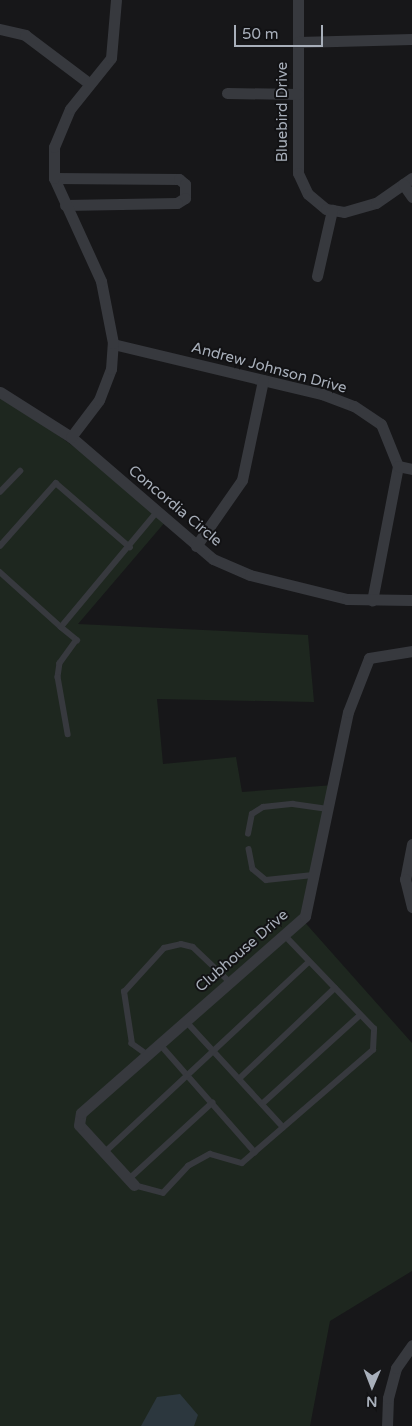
<!DOCTYPE html>
<html>
<head>
<meta charset="utf-8">
<style>
	body { margin:0 }
	#map { position:relative; width:412px; height:1426px; overflow:hidden; background:#171719; font-family:"Varela Round",sans-serif }
	div>[style] { position:absolute }
	[style*='--x'] { left:calc(var(--x)*1px); top:calc(var(--y)*1px); width:calc(var(--w)*1px); rotate:calc(var(--a)*1deg) }
	.green>* { inset:0; background:#1e271f }
	.water>* { inset:0; background:#2c373e }
	.service>* { height:5.5px; margin:-2.75px; padding:0 2.75px; transform-origin:2.75px; border-radius:2.75px; background:#37393e }
	.minor>* { height:11px; margin:-5.5px; padding:0 5.5px; transform-origin:5.5px; border-radius:5.5px; background:#37393e }
	span { translate:-50% -50%; white-space:nowrap; text-align:center; line-height:1.15; -webkit-text-stroke:4px #121214; paint-order:stroke }
	.street-label { font-size:15px; color:#a8afba }
	.north { position:absolute; left:347px; top:1361px; width:50px; height:50px; -webkit-text-stroke:4px #121214; paint-order:stroke; rotate:181deg; font-size:14px; font-weight:700; line-height:20px; text-align:center; color:#a8afba }
	.north::after { content:''; display:block; margin:auto; width:18px; height:22px; background:#a8afba; clip-path:polygon(50% 0,100% 100%,50% 72%,0 100%) }
	.scale { position:absolute; left:234px; top:25px; width:89px; height:22px; box-sizing:border-box; border:2px solid #a8afba; border-top:0; padding-left:6px; font-size:15px; line-height:18px; white-space:nowrap; color:#a8afba; -webkit-text-stroke:4px #121214; paint-order:stroke }
</style>
</head>
<body>
<div id="map">
	<div class="green">
		<div style="clip-path:polygon(0 394px,132px 488px,166px 521px,78px 624px,308px 635px,314px 702px,157px 699px,163px 764px,236px 757px,242px 792px,334px 785px,301px 918px,412px 1043px,412px 1271px,330px 1321px,310px 1426px,0 1426px)"></div>
	</div>
	<div class="water">
		<div style="clip-path:polygon(180px 1394px,198px 1415px,194px 1426px,141px 1426px,157px 1397px)"></div>
	</div>
	<div class="service">
		<div style="--x:0;--y:492;--w:29;--a:-46"></div>
		<div style="--x:0;--y:546;--w:84;--a:-48.4"></div>
		<div style="--x:56;--y:483;--w:98;--a:40.9"></div>
		<div style="--x:0;--y:572;--w:82;--a:42"></div>
		<div style="--x:61;--y:627;--w:148;--a:-50.2"></div>
		<div style="--x:61;--y:627;--w:21;--a:39"></div>
		<div style="--x:77;--y:640;--w:29;--a:126"></div>
		<div style="--x:60;--y:663;--w:14;--a:98"></div>
		<div style="--x:58;--y:677;--w:58;--a:80"></div>
		<div style="--x:248;--y:834;--w:20;--a:-79"></div>
		<div style="--x:252;--y:814;--w:13;--a:-32"></div>
		<div style="--x:263;--y:807;--w:30;--a:-6"></div>
		<div style="--x:293;--y:804;--w:35;--a:8"></div>
		<div style="--x:249;--y:849;--w:20;--a:79"></div>
		<div style="--x:253;--y:869;--w:17;--a:40"></div>
		<div style="--x:266;--y:880;--w:47;--a:-6.1"></div>
		<div style="--x:186;--y:1021;--w:144;--a:47.5"></div>
		<div style="--x:160;--y:1044;--w:144;--a:48.7"></div>
		<div style="--x:147;--y:1055;--w:19;--a:-144"></div>
		<div style="--x:132;--y:1044;--w:53;--a:-98.7"></div>
		<div style="--x:124;--y:992;--w:59;--a:-47.7"></div>
		<div style="--x:164;--y:948;--w:17;--a:-13"></div>
		<div style="--x:181;--y:944;--w:12;--a:14"></div>
		<div style="--x:193;--y:947;--w:51;--a:43.4"></div>
		<div style="--x:239;--y:1079;--w:132;--a:-43.5"></div>
		<div style="--x:262;--y:1104;--w:132;--a:-42.2"></div>
		<div style="--x:104;--y:1153;--w:280;--a:-43"></div>
		<div style="--x:129;--y:1179;--w:113;--a:-42.5"></div>
		<div style="--x:134;--y:1185;--w:30;--a:15"></div>
		<div style="--x:163;--y:1193;--w:37;--a:-47"></div>
		<div style="--x:188;--y:1166;--w:25;--a:-29"></div>
		<div style="--x:210;--y:1154;--w:33;--a:16"></div>
		<div style="--x:242;--y:1163;--w:173;--a:-40.8"></div>
		<div style="--x:373;--y:1050;--w:21;--a:-87"></div>
		<div style="--x:374;--y:1029;--w:130;--a:-133.8"></div>
	</div>
	<div class="minor">
		<div style="--x:298;--y:0;--w:173;--a:90"></div>
		<div style="--x:298;--y:173;--w:23;--a:65"></div>
		<div style="--x:308;--y:194;--w:23;--a:40"></div>
		<div style="--x:326;--y:209;--w:18;--a:9"></div>
		<div style="--x:344;--y:212;--w:33;--a:-16"></div>
		<div style="--x:376;--y:203;--w:44;--a:-34.8"></div>
		<div style="--x:0;--y:29;--w:26;--a:13"></div>
		<div style="--x:25;--y:35;--w:81;--a:37"></div>
		<div style="--x:298;--y:42;--w:114;--a:-1.5"></div>
		<div style="--x:227;--y:93;--w:71;--a:0.8"></div>
		<div style="--x:54;--y:178;--w:125;--a:0.5"></div>
		<div style="--x:179;--y:179;--w:8;--a:40"></div>
		<div style="--x:185;--y:184;--w:14;--a:90"></div>
		<div style="--x:185;--y:198;--w:9;--a:148"></div>
		<div style="--x:177;--y:203;--w:112;--a:179"></div>
		<div style="--x:403;--y:184;--w:16;--a:55"></div>
		<div style="--x:317;--y:276;--w:68;--a:-77.2"></div>
		<div style="--x:113;--y:344;--w:215;--a:13.5"></div>
		<div style="--x:322;--y:394;--w:34;--a:21"></div>
		<div style="--x:354;--y:406;--w:32;--a:34"></div>
		<div style="--x:381;--y:424;--w:45;--a:68"></div>
		<div style="--x:398;--y:466;--w:137;--a:100.9"></div>
		<div style="--x:0;--y:392;--w:84;--a:32.4"></div>
		<div style="--x:71;--y:437;--w:187;--a:40.7"></div>
		<div style="--x:213;--y:559;--w:40;--a:23.4"></div>
		<div style="--x:250;--y:575;--w:100;--a:13.9"></div>
		<div style="--x:347;--y:599;--w:65;--a:0.9"></div>
		<div style="--x:71;--y:437;--w:46;--a:-52.9"></div>
		<div style="--x:99;--y:400;--w:33;--a:-69"></div>
		<div style="--x:111;--y:369;--w:26;--a:-86"></div>
		<div style="--x:113;--y:343;--w:63;--a:-101"></div>
		<div style="--x:101;--y:281;--w:113;--a:-114.5"></div>
		<div style="--x:54;--y:178;--w:31;--a:-90"></div>
		<div style="--x:54;--y:147;--w:41;--a:-67.2"></div>
		<div style="--x:70;--y:109;--w:65;--a:-51.2"></div>
		<div style="--x:111;--y:58;--w:58;--a:-85.1"></div>
		<div style="--x:398;--y:466;--w:14;--a:12"></div>
		<div style="--x:196;--y:546;--w:80;--a:-55.1"></div>
		<div style="--x:242;--y:480;--w:102;--a:-78.1"></div>
		<div style="--x:412;--y:844;--w:36;--a:101"></div>
		<div style="--x:405;--y:879;--w:29;--a:76"></div>
		<div style="--x:134;--y:1185;--w:81;--a:-132.5"></div>
		<div style="--x:79;--y:1125;--w:12;--a:-81"></div>
		<div style="--x:81;--y:1113;--w:298;--a:-41.3"></div>
		<div style="--x:305;--y:916;--w:208;--a:-78.1"></div>
		<div style="--x:348;--y:712;--w:58;--a:-68.7"></div>
		<div style="--x:369;--y:658;--w:44;--a:-9.2"></div>
		<div style="--x:387;--y:1426;--w:28;--a:-88"></div>
		<div style="--x:388;--y:1398;--w:31;--a:-75"></div>
		<div style="--x:396;--y:1368;--w:28;--a:-55"></div>
	</div>
	<div class="street-label">
		<span style="left:283px;top:112px;rotate:-90deg">Bluebird Drive</span>
		<span style="left:269px;top:368px;rotate:15deg">Andrew Johnson Drive</span>
		<span style="left:175px;top:506px;rotate:40deg">Concordia Circle</span>
		<span style="left:242px;top:951px;rotate:-41deg">Clubhouse Drive</span>
	</div>
	<div class="north">N</div>
	<div class="scale">50 m</div>
</div>
</body>
</html>
